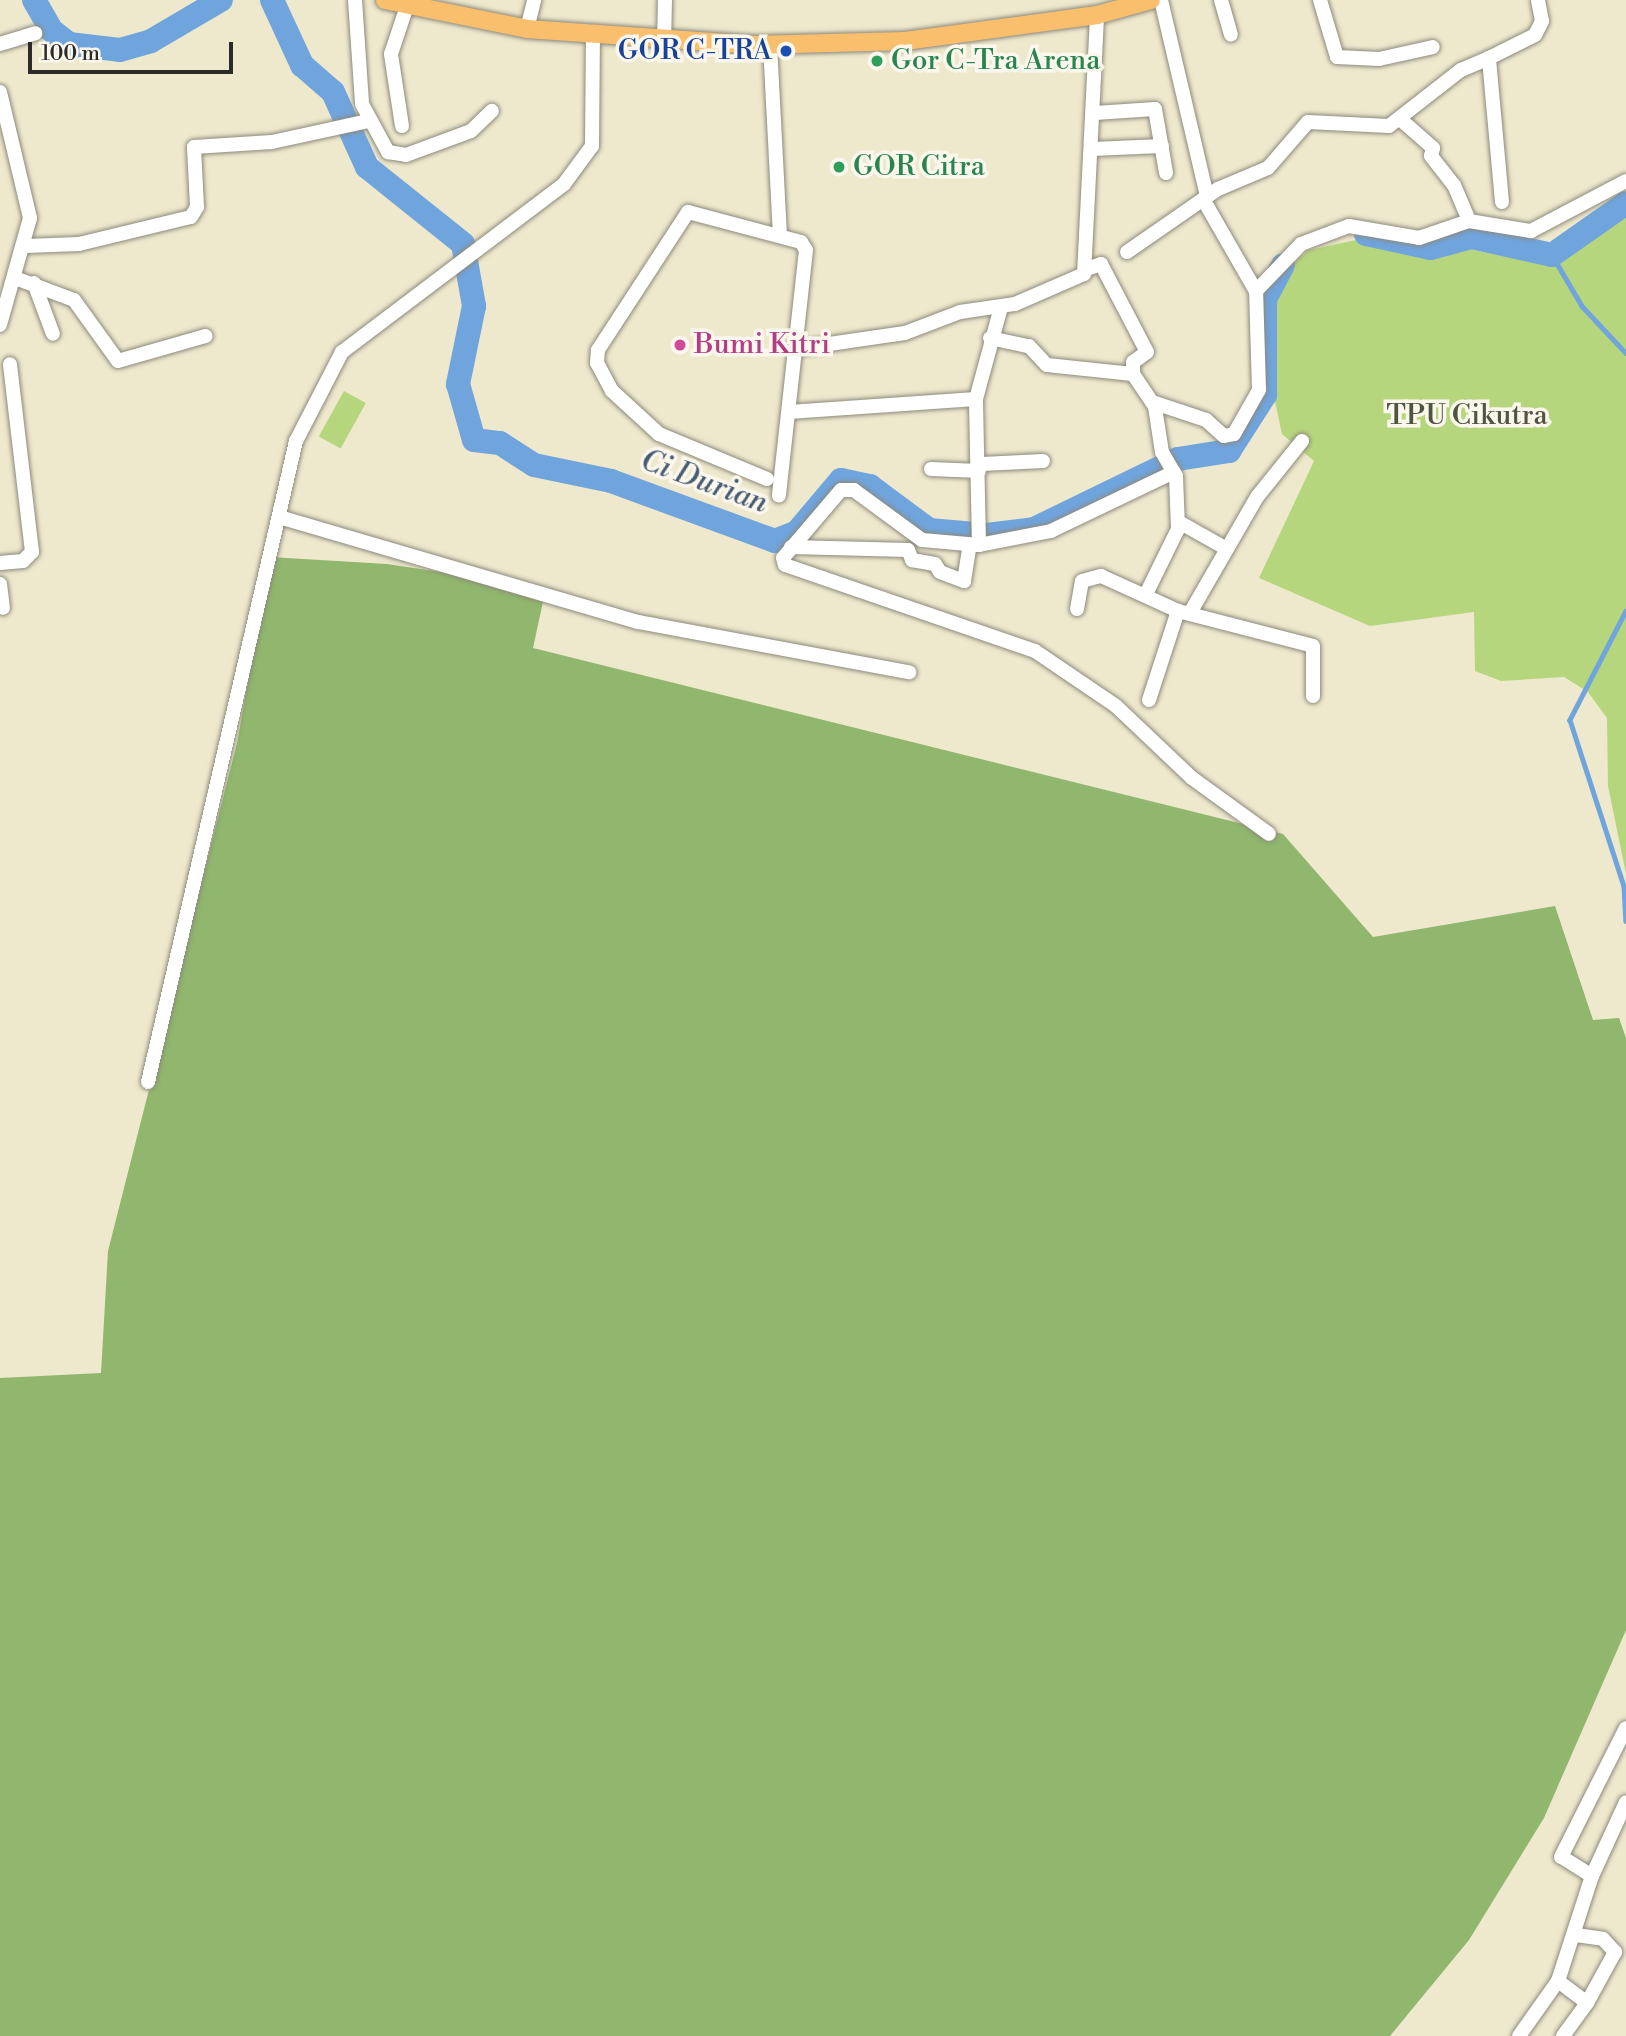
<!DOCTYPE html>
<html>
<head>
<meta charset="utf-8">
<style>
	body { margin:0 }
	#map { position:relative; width:1626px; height:2036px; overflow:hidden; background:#eee8cd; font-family:"Libre Bodoni",serif }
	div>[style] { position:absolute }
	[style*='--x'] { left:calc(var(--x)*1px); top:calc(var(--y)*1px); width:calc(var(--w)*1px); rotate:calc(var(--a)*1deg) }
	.green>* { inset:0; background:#b6d67e; transform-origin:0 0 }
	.forest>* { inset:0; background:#90b76d }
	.stream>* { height:4.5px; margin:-2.25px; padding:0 2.25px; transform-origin:2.25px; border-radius:2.25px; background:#70a4dd }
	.river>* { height:24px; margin:-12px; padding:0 12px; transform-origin:12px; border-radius:12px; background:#70a4dd }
	.roads { filter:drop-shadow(0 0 2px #8c8a7c) drop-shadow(0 0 2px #8c8a7c) }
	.minor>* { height:14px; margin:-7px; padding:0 7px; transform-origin:7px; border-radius:7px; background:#fff }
	.major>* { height:18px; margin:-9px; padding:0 9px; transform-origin:9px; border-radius:9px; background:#f9bf6d }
	.dots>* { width:19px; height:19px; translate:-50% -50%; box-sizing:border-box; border:4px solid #fbf7ec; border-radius:50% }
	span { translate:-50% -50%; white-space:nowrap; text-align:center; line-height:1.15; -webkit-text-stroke:7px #fbf7ec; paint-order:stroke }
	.transit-label { font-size:28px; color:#164399 }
	.right { translate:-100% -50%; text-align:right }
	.leisure-label { font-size:28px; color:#27864d }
	.left { translate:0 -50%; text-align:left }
	.hotel-label { font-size:28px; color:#b23c85 }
	.park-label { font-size:28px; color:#4e5640 }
	.water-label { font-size:30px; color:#475b72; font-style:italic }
	.scale { position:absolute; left:28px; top:42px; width:205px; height:32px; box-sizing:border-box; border:4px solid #2b2b2b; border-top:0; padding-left:9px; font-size:21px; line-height:24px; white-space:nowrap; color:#2b2b2b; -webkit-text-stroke:5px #fbf7ec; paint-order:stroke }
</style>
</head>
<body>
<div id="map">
	<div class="green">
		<div style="clip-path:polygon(1626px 214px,1626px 874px,1608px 786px,1607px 718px,1588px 692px,1564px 677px,1501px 681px,1475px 671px,1474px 612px,1370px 626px,1259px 578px,1314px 461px,1282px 434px,1274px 397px,1271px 313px,1277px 277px,1309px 250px,1356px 240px,1430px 258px,1463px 248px,1549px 265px)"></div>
		<div style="left:344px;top:391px;width:25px;height:52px;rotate:29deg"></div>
	</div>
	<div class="forest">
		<div style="clip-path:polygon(270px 557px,387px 564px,546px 588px,533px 648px,1283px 834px,1373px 937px,1555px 906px,1593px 1020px,1619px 1018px,1626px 1038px,1626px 1630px,1544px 1818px,1469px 1940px,1390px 2036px,0 2036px,0 1378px,101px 1373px,108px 1251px,237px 743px)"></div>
	</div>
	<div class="stream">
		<div style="--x:1552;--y:255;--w:59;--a:59.5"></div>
		<div style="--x:1582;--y:306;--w:64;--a:46.9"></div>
		<div style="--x:1626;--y:611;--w:123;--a:117.2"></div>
		<div style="--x:1570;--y:720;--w:175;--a:72"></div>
		<div style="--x:1624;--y:886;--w:35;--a:87"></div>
	</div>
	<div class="river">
		<div style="--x:34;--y:0;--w:34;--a:60"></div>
		<div style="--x:51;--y:30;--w:23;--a:38"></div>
		<div style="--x:69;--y:44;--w:51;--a:6.7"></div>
		<div style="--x:120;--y:50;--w:32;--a:-16"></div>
		<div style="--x:151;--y:41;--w:81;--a:-30.4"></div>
		<div style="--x:272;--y:0;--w:72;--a:65.2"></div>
		<div style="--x:302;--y:65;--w:41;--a:41.1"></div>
		<div style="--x:333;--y:92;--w:82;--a:65.6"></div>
		<div style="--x:367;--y:167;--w:123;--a:38.7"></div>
		<div style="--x:463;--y:244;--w:63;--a:79.9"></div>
		<div style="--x:474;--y:306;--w:80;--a:101.6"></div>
		<div style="--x:458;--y:384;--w:58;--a:74.1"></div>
		<div style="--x:474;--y:440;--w:26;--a:7"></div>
		<div style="--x:500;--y:443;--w:40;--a:32.9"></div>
		<div style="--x:534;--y:465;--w:79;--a:11.7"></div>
		<div style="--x:611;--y:481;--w:175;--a:20.1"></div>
		<div style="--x:775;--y:541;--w:24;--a:-22"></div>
		<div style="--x:797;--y:532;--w:68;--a:-49.8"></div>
		<div style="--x:841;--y:480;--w:30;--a:12"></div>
		<div style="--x:870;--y:486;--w:74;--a:36.7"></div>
		<div style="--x:929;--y:530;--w:58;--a:4.9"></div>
		<div style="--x:987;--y:535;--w:47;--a:-7.3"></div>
		<div style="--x:1034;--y:529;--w:160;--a:-25.9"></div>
		<div style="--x:1178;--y:459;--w:52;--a:-8.9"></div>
		<div style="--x:1229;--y:451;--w:67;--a:-57.3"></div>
		<div style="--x:1265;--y:395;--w:96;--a:-90"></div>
		<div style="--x:1265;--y:299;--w:38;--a:-62"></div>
		<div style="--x:1366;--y:234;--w:66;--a:12.2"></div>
		<div style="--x:1431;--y:248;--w:41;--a:-15.4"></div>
		<div style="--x:1471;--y:237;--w:83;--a:12.5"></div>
		<div style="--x:1552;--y:255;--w:90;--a:-35.1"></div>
	</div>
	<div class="roads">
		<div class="minor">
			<div style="--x:355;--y:0;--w:104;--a:86.1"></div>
			<div style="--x:362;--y:104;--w:55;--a:61.6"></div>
			<div style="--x:388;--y:152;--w:18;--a:9"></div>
			<div style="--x:406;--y:155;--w:69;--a:-20.3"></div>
			<div style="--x:471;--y:131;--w:29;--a:-44"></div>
			<div style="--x:1161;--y:0;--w:201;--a:76.8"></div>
			<div style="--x:1221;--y:0;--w:36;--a:74"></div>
			<div style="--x:1320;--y:0;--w:59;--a:73.4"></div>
			<div style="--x:1337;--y:57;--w:42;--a:2.7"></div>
			<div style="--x:1379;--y:59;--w:55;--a:-12.5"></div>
			<div style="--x:527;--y:29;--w:30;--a:-76"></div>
			<div style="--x:664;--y:43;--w:43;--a:-88.7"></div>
			<div style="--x:0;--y:44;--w:37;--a:-17"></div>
			<div style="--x:770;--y:45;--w:190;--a:87"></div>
			<div style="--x:0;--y:92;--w:130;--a:76.6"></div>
			<div style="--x:30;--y:218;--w:111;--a:105.7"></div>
			<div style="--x:1095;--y:113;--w:60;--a:-3.8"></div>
			<div style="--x:1155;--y:109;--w:65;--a:80.2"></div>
			<div style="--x:1400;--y:119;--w:44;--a:41.3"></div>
			<div style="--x:1433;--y:148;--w:8;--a:104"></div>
			<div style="--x:1431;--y:156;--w:37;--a:52"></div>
			<div style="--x:1454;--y:185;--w:39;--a:67"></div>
			<div style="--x:402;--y:126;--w:73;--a:-98.7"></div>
			<div style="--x:391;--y:54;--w:51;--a:-71.6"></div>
			<div style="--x:1092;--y:149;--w:70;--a:-2.5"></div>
			<div style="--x:1203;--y:199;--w:106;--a:60.1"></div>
			<div style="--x:1502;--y:202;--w:145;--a:-95.2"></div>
			<div style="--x:1489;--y:58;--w:51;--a:-26.6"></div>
			<div style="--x:1535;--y:35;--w:16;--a:-63"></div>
			<div style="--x:1542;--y:21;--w:21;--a:-101"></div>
			<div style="--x:26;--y:246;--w:53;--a:-2.2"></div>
			<div style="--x:79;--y:244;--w:115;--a:-13.6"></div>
			<div style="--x:191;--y:217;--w:12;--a:-59"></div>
			<div style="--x:197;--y:207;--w:60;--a:-92.9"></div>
			<div style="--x:194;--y:147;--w:78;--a:-3.7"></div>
			<div style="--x:272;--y:142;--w:98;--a:-12.3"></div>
			<div style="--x:1127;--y:252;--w:111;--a:-34.7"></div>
			<div style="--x:1218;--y:189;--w:54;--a:-22.8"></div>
			<div style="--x:1268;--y:168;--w:61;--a:-49"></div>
			<div style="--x:1308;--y:122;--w:81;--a:2.8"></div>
			<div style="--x:1389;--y:126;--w:91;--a:-37.9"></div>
			<div style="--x:1461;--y:70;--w:30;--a:-23"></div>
			<div style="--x:1086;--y:269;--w:16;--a:-18"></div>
			<div style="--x:1101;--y:264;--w:99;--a:62.4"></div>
			<div style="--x:1147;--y:352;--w:17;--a:144"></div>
			<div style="--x:1133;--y:362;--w:12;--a:90"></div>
			<div style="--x:1133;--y:374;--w:40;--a:56"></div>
			<div style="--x:1155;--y:407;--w:46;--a:81.2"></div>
			<div style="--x:1162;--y:452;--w:28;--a:60"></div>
			<div style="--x:1176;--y:476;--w:53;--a:87.8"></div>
			<div style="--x:1178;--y:529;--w:72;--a:116.2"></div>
			<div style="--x:15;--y:278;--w:63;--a:20.4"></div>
			<div style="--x:74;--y:300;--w:75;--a:54.2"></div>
			<div style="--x:118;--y:361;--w:91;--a:-15.9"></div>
			<div style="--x:34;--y:283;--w:54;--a:69.6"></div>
			<div style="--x:990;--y:338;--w:40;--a:12"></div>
			<div style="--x:1029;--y:346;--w:26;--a:47"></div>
			<div style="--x:1047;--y:365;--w:86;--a:6"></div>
			<div style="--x:795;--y:349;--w:111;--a:-8.3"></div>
			<div style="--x:905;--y:333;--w:59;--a:-20.9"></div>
			<div style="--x:960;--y:312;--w:56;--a:-8.3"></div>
			<div style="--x:1015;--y:304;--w:75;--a:-23.5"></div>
			<div style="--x:1084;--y:274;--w:259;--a:-87.1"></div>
			<div style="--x:1152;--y:402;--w:57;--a:18.4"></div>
			<div style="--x:1206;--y:420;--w:24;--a:42"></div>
			<div style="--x:1224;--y:436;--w:10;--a:-11"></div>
			<div style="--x:1234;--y:434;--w:51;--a:-60.4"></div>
			<div style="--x:1259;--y:390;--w:99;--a:-91.7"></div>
			<div style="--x:1256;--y:291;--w:65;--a:-46.2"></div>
			<div style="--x:1301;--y:244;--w:51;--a:-20.6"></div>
			<div style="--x:1349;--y:226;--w:71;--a:9.7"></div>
			<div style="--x:1419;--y:238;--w:53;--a:-18.8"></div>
			<div style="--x:1469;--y:221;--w:63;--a:9.2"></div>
			<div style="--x:1531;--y:231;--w:107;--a:-27.8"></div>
			<div style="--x:789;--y:412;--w:187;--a:-4"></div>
			<div style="--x:982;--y:464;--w:61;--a:-2.8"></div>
			<div style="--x:931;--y:469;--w:48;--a:2.4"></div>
			<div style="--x:1174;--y:472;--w:136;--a:154.4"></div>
			<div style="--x:1051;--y:531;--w:73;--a:169"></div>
			<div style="--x:979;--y:545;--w:57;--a:-175"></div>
			<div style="--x:922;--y:540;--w:84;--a:-143.7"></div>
			<div style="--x:854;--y:490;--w:13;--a:180"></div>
			<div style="--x:841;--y:490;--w:89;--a:130.5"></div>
			<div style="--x:783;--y:558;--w:7;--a:74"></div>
			<div style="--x:785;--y:565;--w:264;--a:19"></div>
			<div style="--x:1035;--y:651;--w:98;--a:34.2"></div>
			<div style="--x:1116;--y:706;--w:105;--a:43.5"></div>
			<div style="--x:1192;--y:778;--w:95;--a:36"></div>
			<div style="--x:767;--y:479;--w:117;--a:-157.4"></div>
			<div style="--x:659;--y:434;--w:64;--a:-137.5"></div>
			<div style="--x:612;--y:391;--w:32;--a:-118"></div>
			<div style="--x:597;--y:363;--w:13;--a:-86"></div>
			<div style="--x:598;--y:350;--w:165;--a:-56.9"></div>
			<div style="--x:688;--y:212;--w:117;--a:14.9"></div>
			<div style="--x:801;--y:242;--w:9;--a:58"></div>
			<div style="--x:806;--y:250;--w:247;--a:96.3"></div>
			<div style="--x:279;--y:517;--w:374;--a:16.3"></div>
			<div style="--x:638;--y:622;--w:276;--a:10.5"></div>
			<div style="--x:1179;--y:522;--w:55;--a:29.4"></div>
			<div style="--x:979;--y:545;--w:146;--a:-91.2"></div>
			<div style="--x:976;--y:399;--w:95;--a:-74.8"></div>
			<div style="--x:791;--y:547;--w:117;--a:1.5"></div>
			<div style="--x:908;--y:550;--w:11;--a:68"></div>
			<div style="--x:912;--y:560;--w:23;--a:10"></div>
			<div style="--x:935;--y:564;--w:9;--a:58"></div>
			<div style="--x:940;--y:572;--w:26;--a:21"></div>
			<div style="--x:964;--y:581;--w:36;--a:-81"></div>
			<div style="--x:0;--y:563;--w:23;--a:-5"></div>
			<div style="--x:23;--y:561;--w:13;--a:-45"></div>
			<div style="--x:32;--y:552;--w:189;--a:-96.7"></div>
			<div style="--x:0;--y:584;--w:24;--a:83"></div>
			<div style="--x:1077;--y:609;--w:28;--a:-80"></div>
			<div style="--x:1082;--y:581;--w:20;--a:-15"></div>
			<div style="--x:1101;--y:576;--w:85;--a:24.4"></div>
			<div style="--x:1178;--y:611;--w:139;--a:14.5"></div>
			<div style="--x:1313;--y:646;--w:50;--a:90"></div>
			<div style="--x:1190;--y:613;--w:134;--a:-60"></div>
			<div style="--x:1257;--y:497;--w:72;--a:-51.2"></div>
			<div style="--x:1149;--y:700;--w:94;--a:-72"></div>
			<div style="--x:148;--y:1082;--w:658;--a:-77"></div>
			<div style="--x:296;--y:441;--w:100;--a:-62.7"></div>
			<div style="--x:342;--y:352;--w:278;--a:-37.1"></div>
			<div style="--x:564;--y:184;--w:47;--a:-53.6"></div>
			<div style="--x:592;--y:146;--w:109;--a:-89.5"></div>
			<div style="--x:1592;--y:1876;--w:36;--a:-148"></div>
			<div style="--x:1561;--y:1857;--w:144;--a:-63.3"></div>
			<div style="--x:1576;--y:1935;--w:27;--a:8"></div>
			<div style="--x:1603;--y:1939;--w:18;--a:47"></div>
			<div style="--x:1615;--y:1952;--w:58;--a:118.8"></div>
			<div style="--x:1558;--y:1981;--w:36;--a:37"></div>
			<div style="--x:1587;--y:2003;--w:41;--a:126"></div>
			<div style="--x:1519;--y:2036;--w:67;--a:-54.7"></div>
			<div style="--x:1558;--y:1981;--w:110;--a:-72.1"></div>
			<div style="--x:1592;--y:1876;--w:81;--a:-65.3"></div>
		</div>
		<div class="major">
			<div style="--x:385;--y:0;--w:145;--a:11.5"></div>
			<div style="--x:527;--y:29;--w:229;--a:4"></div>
			<div style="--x:755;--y:45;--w:150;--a:-1.5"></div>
			<div style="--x:905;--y:41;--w:194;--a:-7.7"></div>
			<div style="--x:1097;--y:15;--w:56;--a:-15.5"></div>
		</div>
	</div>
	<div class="dots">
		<div style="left:786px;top:51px;background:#1a4fb4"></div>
		<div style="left:877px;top:61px;background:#2e9e5b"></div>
		<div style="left:839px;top:167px;background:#2e9e5b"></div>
		<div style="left:680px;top:345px;background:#d1479c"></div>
	</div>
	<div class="transit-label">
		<span class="right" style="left:772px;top:51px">GOR C-TRA</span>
	</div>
	<div class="leisure-label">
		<span class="left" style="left:891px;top:61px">Gor C-Tra Arena</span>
		<span class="left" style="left:853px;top:167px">GOR Citra</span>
	</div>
	<div class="hotel-label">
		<span class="left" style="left:694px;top:345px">Bumi Kitri</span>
	</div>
	<div class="park-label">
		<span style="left:1467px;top:416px">TPU Cikutra</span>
	</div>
	<div class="water-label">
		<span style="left:704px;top:482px;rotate:20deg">Ci Durian</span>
	</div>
	<div class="scale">100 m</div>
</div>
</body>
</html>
